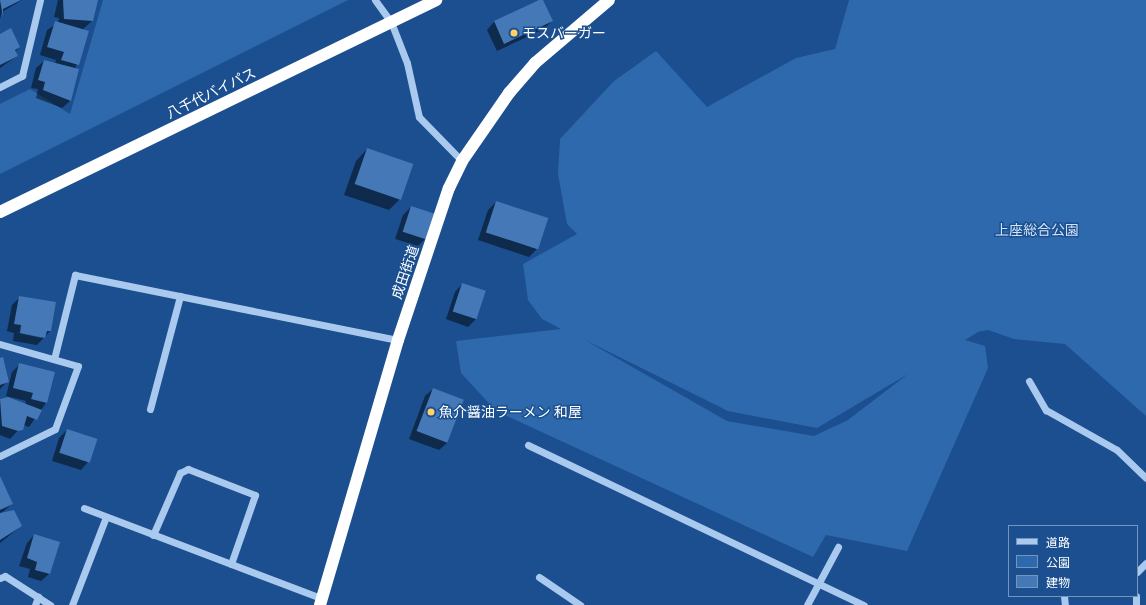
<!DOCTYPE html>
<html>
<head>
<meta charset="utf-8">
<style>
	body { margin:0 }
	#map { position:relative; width:1146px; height:605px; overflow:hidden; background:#1b4f8f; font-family:Raleway,"Noto Sans JP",sans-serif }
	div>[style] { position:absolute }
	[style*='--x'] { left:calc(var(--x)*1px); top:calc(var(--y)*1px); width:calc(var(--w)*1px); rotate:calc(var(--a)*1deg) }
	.green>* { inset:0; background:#2e69ad }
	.shadow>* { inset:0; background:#0007 }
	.building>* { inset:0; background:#4478b7; transform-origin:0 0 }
	.minor>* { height:7px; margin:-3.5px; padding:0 3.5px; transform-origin:3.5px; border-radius:3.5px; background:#a9c9ee }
	.highway>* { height:12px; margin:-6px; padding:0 6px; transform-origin:6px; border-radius:6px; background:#fff }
	.dots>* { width:11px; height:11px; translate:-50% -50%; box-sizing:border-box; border:2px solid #1b4f8f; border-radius:50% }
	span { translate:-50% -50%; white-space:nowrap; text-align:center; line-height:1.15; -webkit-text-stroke:3px #1b4f8f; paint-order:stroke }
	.poi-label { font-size:14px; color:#fff }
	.left { translate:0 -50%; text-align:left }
	.street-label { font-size:14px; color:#fff }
	.park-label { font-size:14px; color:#cfe3fa }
	.legend { position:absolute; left:1008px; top:525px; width:130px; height:72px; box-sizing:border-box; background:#1b4f8f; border:1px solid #7695bc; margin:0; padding:5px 7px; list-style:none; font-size:12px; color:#fff }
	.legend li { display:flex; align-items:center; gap:8px; height:20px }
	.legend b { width:20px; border:1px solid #7695bc }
</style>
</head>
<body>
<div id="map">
	<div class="green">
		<div style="clip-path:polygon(103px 0,348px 0,0 174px,0 104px,30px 89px,70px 114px)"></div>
		<div style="clip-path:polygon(evenodd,849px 0,1146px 0,1146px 416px,1065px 344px,1014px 339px,988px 330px,978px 332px,965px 340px,985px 346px,988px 368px,907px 551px,826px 535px,813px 557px,496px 411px,461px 373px,456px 341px,561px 329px,542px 319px,528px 300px,523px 264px,577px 234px,567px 224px,558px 174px,560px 139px,614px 81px,656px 51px,707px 107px,796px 58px,835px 49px,849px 0,585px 340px,728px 411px,817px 428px,908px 374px,848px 420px,814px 436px,727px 421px,585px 340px)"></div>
	</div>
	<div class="shadow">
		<div style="clip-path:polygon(0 0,22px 0,2px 12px,0 19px)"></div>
		<div style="clip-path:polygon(58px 0,97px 0,92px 21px,82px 30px,70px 101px,62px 108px,36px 98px,38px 89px,31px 88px,36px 68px,44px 61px,55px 64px,56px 60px,40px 55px,47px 30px,58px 23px,59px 18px,54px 17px)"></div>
		<div style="clip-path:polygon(542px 0,552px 21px,544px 29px,497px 51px,487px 30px,494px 22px)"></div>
		<div style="clip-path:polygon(0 35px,19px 47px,15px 52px,17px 56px,0 68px)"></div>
		<div style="clip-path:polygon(367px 149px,400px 199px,389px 210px,344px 195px,356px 161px)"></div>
		<div style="clip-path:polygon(496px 202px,547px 219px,537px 249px,529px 257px,478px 240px,488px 210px)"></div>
		<div style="clip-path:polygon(411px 207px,426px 238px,418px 246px,395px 239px,403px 215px)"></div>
		<div style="clip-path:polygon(462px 284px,476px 319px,468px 327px,446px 319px,455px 292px)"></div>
		<div style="clip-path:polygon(evenodd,20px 297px,50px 331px,37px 345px,13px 341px,14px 333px,7px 331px,12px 305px,20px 297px,15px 332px,42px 336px,41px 338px,15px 332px)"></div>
		<div style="clip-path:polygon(0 359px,8px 381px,0 389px)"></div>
		<div style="clip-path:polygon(19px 365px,46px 403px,29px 427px,23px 425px,10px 439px,0 435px,0 400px,8px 398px,25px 405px,26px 401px,6px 396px,12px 372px)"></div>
		<div style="clip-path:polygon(433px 389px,463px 401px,447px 443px,439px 450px,409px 439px,425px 396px)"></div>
		<div style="clip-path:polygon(67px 430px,88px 462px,81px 470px,52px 461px,59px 438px)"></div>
		<div style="clip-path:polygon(0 479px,12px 504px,0 514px)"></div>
		<div style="clip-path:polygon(0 516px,21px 526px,0 543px)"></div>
		<div style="clip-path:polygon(34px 535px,49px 574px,41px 581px,28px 577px,30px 569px,19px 566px,27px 543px)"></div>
	</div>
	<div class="building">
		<div style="clip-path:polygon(0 0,21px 0,3px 9px,3px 17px)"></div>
		<div style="clip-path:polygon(63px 0,98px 0,93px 21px,64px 19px)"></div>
		<div style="clip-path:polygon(539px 0,543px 0,553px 21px,504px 44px,494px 21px)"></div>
		<div style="clip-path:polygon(55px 21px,89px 31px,79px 65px,61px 60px,64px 52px,47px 47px)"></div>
		<div style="clip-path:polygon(11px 28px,20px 47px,15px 50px,18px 56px,0 65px,0 34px)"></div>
		<div style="clip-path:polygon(44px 60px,79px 69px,71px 101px,43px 90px,45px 82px,38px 80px)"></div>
		<div style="left:367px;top:148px;width:49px;height:38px;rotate:19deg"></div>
		<div style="left:496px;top:201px;width:55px;height:33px;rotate:18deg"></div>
		<div style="left:411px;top:206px;width:25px;height:27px;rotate:18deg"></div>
		<div style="left:462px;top:283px;width:25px;height:30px;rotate:18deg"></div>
		<div style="clip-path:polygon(19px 296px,56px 302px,51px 331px,47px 331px,45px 338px,20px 333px,21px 325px,14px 324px)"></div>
		<div style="clip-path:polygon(3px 357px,9px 382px,0 385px,0 358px)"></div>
		<div style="clip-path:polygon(19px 363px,55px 372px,47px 403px,31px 399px,33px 393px,13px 388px)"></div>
		<div style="left:433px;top:388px;width:33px;height:46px;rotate:21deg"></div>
		<div style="clip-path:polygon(8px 397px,42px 410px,37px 420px,27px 416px,23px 430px,18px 431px,2px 426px,0 399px)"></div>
		<div style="left:67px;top:429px;width:32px;height:25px;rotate:18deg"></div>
		<div style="clip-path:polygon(0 476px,13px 504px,0 510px)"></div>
		<div style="clip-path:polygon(14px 510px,22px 526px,0 540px,0 513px)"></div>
		<div style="clip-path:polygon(34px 534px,60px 542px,50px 574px,35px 570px,37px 562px,27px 558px)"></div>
	</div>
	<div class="minor">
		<div style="--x:375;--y:0;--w:27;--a:54"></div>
		<div style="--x:391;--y:22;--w:44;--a:68.7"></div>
		<div style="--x:407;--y:63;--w:55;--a:77.5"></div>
		<div style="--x:419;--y:117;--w:62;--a:45.7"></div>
		<div style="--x:0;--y:87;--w:25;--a:-27"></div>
		<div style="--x:22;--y:76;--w:78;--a:-76.7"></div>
		<div style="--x:0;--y:344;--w:81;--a:15.8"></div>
		<div style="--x:78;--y:366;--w:67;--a:110.1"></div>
		<div style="--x:55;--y:429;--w:61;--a:153.9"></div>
		<div style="--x:54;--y:359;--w:87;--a:-76"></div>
		<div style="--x:75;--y:275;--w:329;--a:11.4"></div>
		<div style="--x:1029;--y:381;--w:34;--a:60"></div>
		<div style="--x:1046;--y:410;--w:81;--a:29.4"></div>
		<div style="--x:1117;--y:450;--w:40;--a:44"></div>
		<div style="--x:150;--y:409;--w:117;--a:-75.1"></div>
		<div style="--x:528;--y:445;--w:372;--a:25.5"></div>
		<div style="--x:84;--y:508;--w:254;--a:20.8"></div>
		<div style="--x:153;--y:535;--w:68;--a:-66.5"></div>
		<div style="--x:180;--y:473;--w:9;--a:-27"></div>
		<div style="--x:188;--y:469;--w:72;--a:21.2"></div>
		<div style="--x:255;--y:495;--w:73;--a:109.2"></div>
		<div style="--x:1137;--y:572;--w:13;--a:-45"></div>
		<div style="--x:539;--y:577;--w:50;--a:34.3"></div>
		<div style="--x:0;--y:578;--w:5;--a:-22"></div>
		<div style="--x:5;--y:576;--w:54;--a:32.8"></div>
		<div style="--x:1064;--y:596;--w:9;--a:84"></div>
		<div style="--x:35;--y:605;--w:9;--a:-69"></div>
		<div style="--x:72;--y:605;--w:94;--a:-68.9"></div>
		<div style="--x:807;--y:605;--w:66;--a:-61.9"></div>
		<div style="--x:1136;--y:605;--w:9;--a:-90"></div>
	</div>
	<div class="highway">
		<div style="--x:0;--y:212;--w:485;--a:-25.9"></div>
		<div style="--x:320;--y:605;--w:276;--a:-73.6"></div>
		<div style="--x:398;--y:340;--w:160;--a:-71.5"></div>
		<div style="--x:449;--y:188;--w:30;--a:-64"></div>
		<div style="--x:462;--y:161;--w:83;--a:-55.3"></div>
		<div style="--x:509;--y:93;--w:40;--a:-49"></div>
		<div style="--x:535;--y:63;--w:97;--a:-40.4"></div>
	</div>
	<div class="dots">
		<div style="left:514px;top:33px;background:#ffd166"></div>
		<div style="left:431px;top:412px;background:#ffd166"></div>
	</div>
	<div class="poi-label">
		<span class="left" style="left:522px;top:33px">モスバーガー</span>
		<span class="left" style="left:439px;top:412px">魚介醤油ラーメン 和屋</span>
	</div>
	<div class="street-label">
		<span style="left:211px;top:93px;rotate:-26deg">八千代バイパス</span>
		<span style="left:405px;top:272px;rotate:-71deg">成田街道</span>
	</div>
	<div class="park-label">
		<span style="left:1037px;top:230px">上座総合公園</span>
	</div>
	<ul class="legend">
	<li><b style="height:5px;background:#a9c9ee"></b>道路</li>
	<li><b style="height:11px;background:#2e69ad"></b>公園</li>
	<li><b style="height:11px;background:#4478b7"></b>建物</li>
	</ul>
</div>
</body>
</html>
